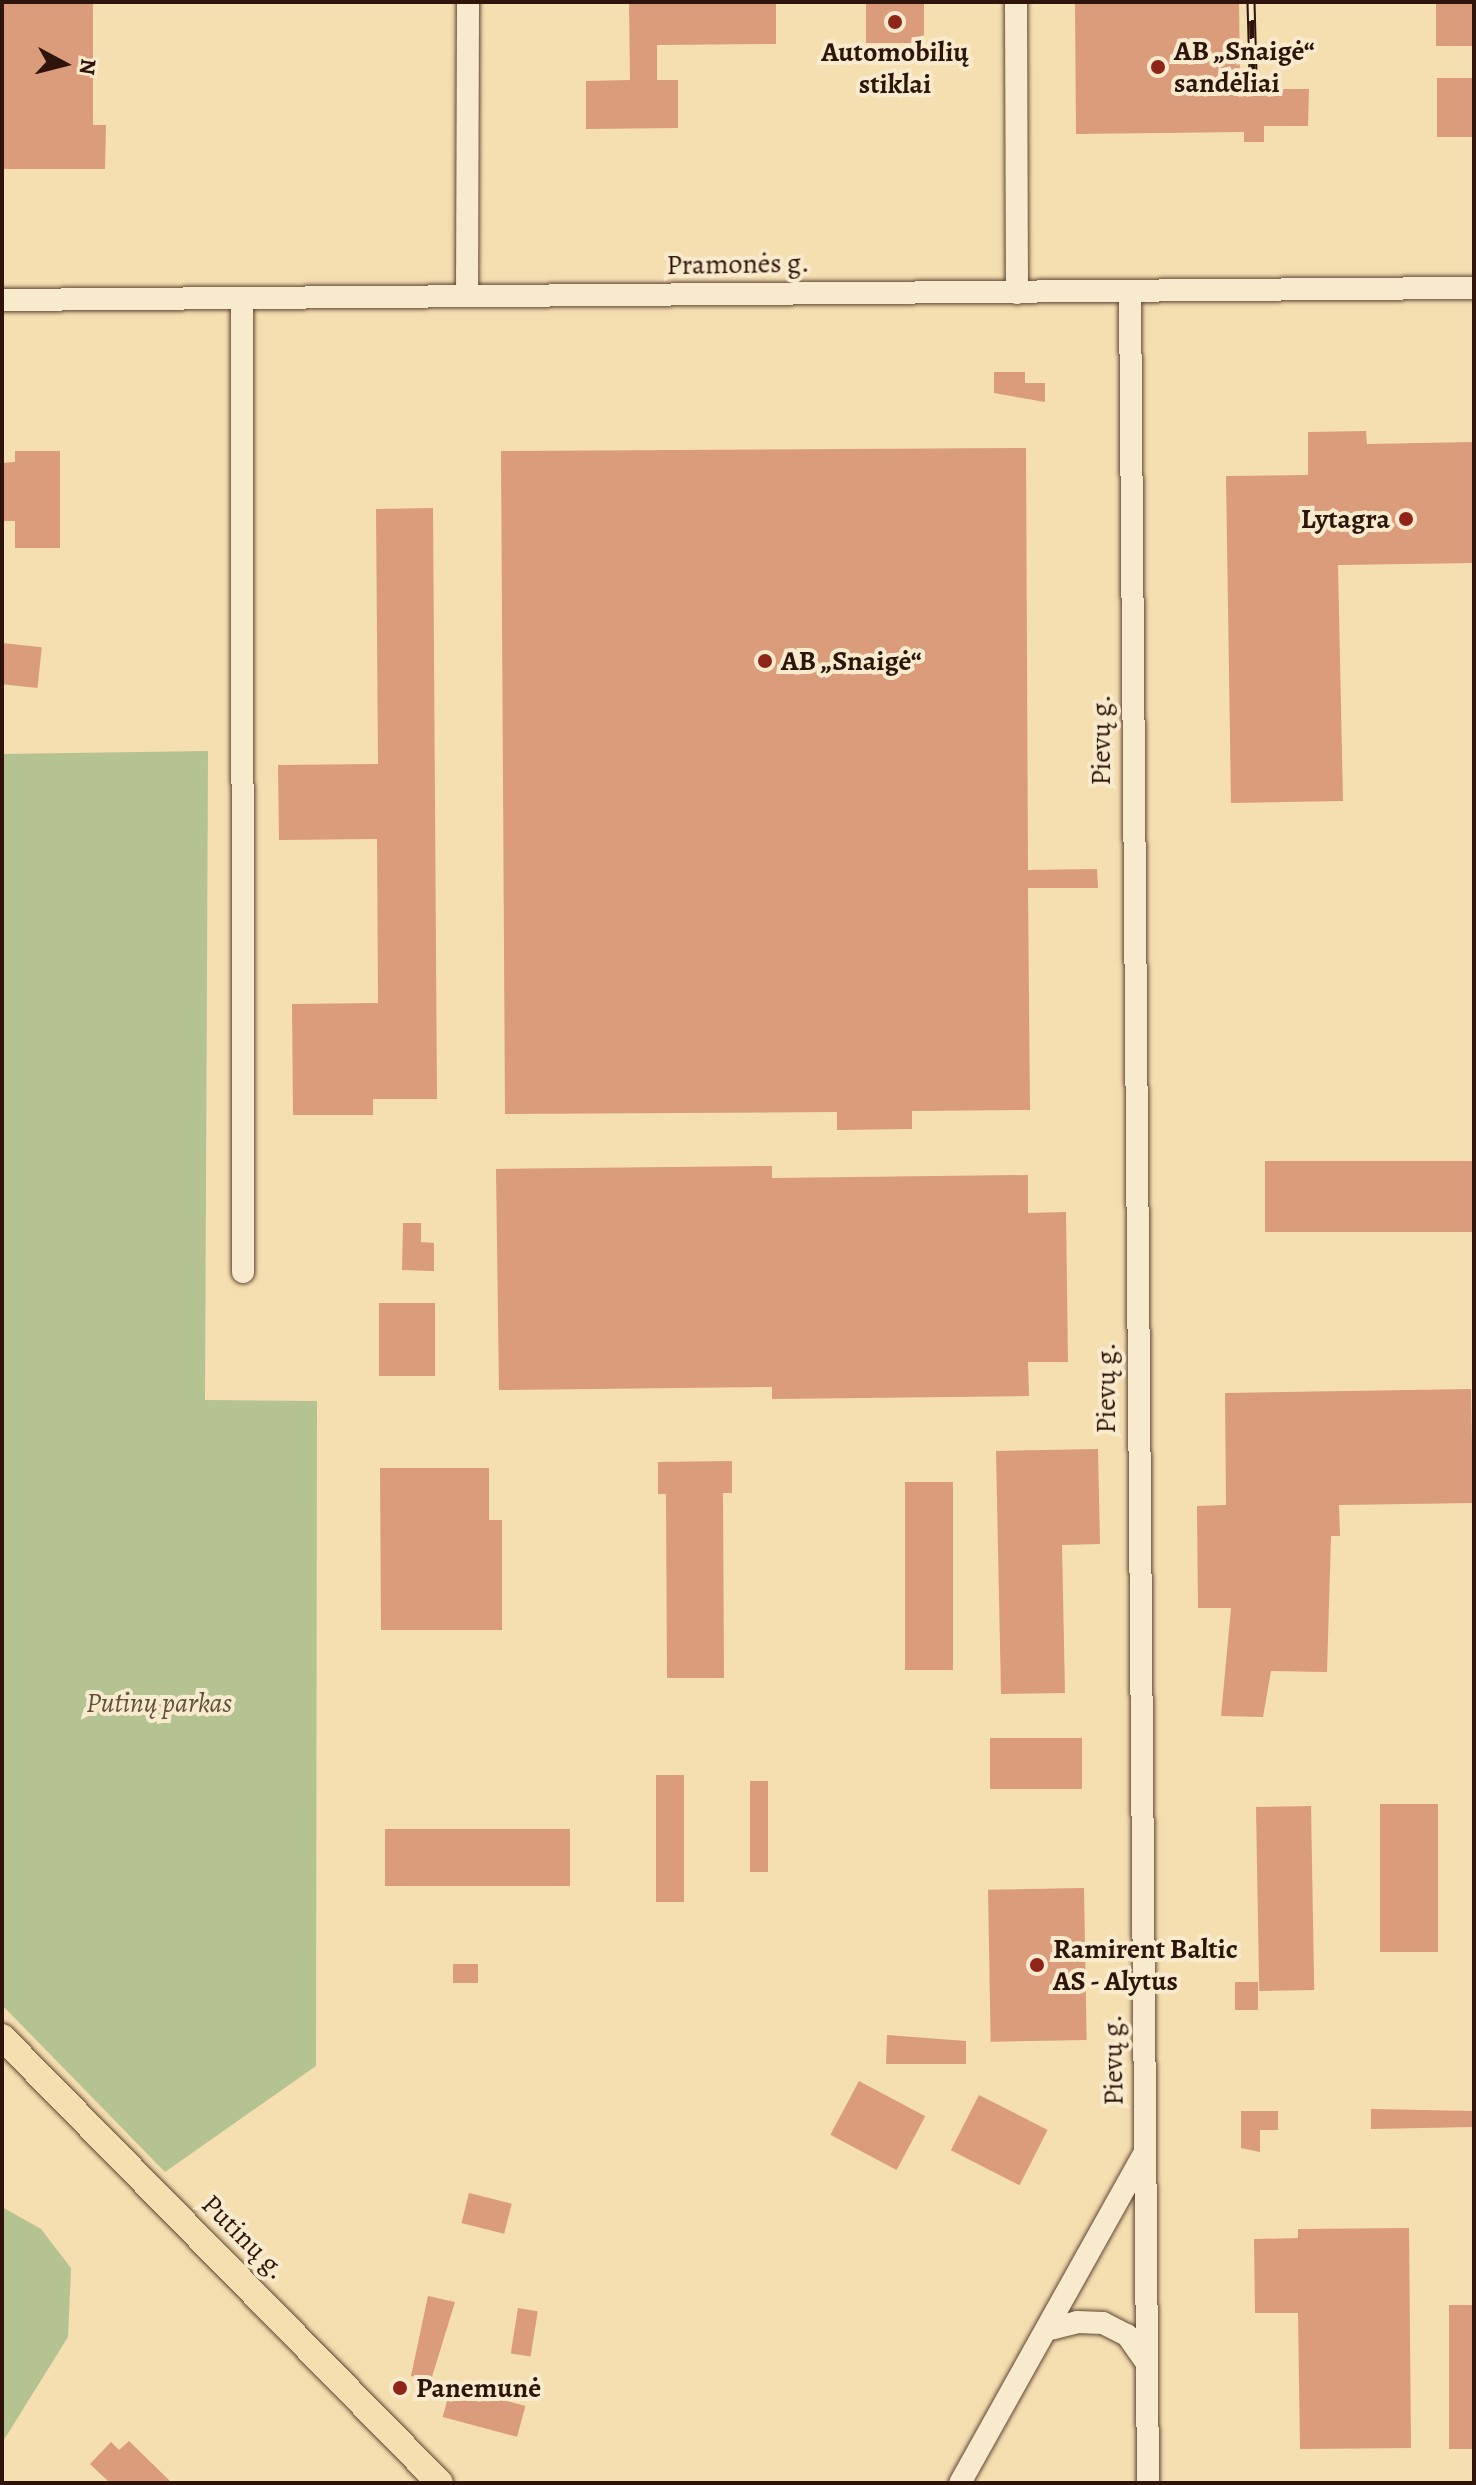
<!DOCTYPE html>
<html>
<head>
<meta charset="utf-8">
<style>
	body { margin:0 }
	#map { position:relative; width:1476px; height:2485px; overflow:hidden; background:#f5deb0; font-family:Alegreya,serif }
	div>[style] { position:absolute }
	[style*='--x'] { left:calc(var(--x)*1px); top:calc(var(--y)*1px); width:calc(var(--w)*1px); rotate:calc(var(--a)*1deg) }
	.green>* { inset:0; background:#b5c291 }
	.building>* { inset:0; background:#da9c7b; transform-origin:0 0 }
	.roads { filter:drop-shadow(0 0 2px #604634) drop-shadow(0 0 2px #604634) }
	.minor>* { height:22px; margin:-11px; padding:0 11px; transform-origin:11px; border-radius:11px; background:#f8eacc }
	.major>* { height:26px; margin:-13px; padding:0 13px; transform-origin:13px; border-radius:13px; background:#f5deb0 }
	.rail>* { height:9px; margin-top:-4.5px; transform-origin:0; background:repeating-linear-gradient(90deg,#f8eacc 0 18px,#2e140a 0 36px); box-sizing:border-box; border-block:2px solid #2e140a }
	.dots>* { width:22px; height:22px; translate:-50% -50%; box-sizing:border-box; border:4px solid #f8eacc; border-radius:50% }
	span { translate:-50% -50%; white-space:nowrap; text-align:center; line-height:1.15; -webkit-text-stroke:8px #f8eacc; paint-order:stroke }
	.poi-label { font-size:28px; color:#2e140a; font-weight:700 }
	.left { translate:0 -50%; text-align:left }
	.right { translate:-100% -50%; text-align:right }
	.street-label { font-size:28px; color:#2e140a }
	.park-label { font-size:28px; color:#5d5139; font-style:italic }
	.frame { position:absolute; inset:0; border:4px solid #2e140a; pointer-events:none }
	.north { position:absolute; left:24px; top:24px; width:80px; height:80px; -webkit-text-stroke:6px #f8eacc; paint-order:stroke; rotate:97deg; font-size:22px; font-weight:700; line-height:32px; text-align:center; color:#2e140a }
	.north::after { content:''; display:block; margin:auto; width:28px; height:36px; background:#2e140a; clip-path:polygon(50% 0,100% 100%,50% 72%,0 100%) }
</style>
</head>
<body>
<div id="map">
	<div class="green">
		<div style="clip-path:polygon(208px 751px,205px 1400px,317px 1401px,316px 2066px,165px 2172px,2px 2005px,2px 754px)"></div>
		<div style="clip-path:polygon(2px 2207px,41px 2229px,71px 2268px,68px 2337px,2px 2443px)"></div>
	</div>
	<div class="building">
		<div style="clip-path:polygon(2px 2px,93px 2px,93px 125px,106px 125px,105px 169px,2px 169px)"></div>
		<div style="clip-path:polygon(629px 2px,776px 2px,776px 44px,657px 45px,657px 80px,678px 80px,678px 128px,586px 129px,586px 81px,630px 80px)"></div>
		<div style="left:866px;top:2px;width:58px;height:41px"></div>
		<div style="clip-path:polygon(1075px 2px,1239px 2px,1240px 78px,1264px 77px,1264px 89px,1309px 89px,1308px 126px,1264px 126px,1264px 142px,1244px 142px,1244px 132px,1076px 134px)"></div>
		<div style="left:1436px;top:2px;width:38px;height:44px"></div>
		<div style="left:1437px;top:78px;width:37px;height:59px"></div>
		<div style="clip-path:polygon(994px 372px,1025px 372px,1025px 383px,1045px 383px,1045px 402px,994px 393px)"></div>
		<div style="clip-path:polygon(1366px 431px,1367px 444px,1474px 442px,1474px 563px,1338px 565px,1343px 801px,1231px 803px,1226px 476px,1308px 475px,1308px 432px)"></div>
		<div style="clip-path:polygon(1026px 448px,1028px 870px,1097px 869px,1098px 888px,1028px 888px,1030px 1110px,912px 1111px,912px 1129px,837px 1130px,837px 1112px,505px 1114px,501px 451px)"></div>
		<div style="clip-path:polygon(15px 451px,60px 451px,60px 548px,15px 548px,15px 521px,2px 521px,2px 463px,15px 462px)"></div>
		<div style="clip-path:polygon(433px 508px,437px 1099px,373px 1099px,373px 1115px,293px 1115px,292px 1004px,378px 1003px,377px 839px,279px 840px,278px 765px,378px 764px,376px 509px)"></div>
		<div style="left:2px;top:643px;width:40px;height:41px;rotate:6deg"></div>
		<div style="left:1265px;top:1161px;width:209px;height:71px"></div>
		<div style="clip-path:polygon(772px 1166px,772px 1178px,1028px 1175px,1028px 1213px,1066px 1212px,1068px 1362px,1028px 1362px,1029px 1396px,772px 1399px,772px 1387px,499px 1390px,496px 1169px)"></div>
		<div style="clip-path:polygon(403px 1223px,421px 1223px,421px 1242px,434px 1243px,434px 1271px,402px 1270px)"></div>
		<div style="left:379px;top:1303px;width:56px;height:73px"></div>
		<div style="clip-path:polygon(1471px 1389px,1473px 1503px,1339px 1505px,1340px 1536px,1331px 1536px,1327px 1672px,1271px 1671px,1263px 1717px,1221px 1716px,1231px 1608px,1198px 1608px,1197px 1506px,1226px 1505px,1225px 1393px)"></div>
		<div style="clip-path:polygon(1098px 1449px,1100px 1544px,1062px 1545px,1065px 1693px,1001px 1694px,996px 1451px)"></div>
		<div style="clip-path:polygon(732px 1461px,732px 1493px,723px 1493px,724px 1678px,667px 1678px,666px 1494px,658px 1494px,658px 1462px)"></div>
		<div style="clip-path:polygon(380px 1468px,489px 1468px,489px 1520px,502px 1520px,502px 1630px,381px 1630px)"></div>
		<div style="left:905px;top:1482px;width:48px;height:188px"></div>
		<div style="left:1082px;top:1738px;width:51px;height:92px;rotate:90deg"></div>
		<div style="left:656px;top:1775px;width:28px;height:127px"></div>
		<div style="left:750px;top:1781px;width:18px;height:91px"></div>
		<div style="left:1380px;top:1804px;width:58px;height:148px"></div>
		<div style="left:1311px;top:1806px;width:184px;height:55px;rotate:89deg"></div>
		<div style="left:570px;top:1829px;width:57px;height:185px;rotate:90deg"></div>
		<div style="left:1084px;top:1888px;width:152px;height:96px;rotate:89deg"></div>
		<div style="left:453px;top:1964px;width:25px;height:19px"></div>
		<div style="left:1235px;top:1982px;width:23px;height:28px"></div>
		<div style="clip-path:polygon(887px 2035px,966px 2041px,966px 2064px,886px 2064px)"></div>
		<div style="left:859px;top:2081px;width:75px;height:61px;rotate:28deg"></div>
		<div style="left:979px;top:2095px;width:77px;height:62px;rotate:27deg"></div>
		<div style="clip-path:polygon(1371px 2109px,1474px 2111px,1474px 2127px,1371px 2129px)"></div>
		<div style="clip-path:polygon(1241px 2111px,1278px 2111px,1278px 2130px,1260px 2130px,1260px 2152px,1241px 2148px)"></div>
		<div style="left:469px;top:2193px;width:44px;height:31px;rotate:14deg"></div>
		<div style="clip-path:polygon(1409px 2228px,1411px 2448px,1300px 2449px,1298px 2313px,1255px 2313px,1254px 2239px,1298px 2238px,1298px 2229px)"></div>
		<div style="clip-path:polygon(428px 2296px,455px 2302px,431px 2380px,411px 2376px)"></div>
		<div style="left:1449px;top:2305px;width:25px;height:144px"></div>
		<div style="left:518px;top:2308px;width:20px;height:46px;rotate:9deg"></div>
		<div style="left:451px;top:2386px;width:77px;height:32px;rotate:15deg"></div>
		<div style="clip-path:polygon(129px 2441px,172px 2483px,110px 2483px,90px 2464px,111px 2442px,119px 2450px)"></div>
	</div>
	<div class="roads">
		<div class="minor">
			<div style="--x:1016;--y:2;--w:291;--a:89.8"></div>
			<div style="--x:1130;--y:292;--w:2191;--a:89.53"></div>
			<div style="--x:467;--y:296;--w:294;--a:-89.8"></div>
			<div style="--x:242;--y:298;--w:974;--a:89.94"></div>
			<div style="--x:2;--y:300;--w:1472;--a:-0.47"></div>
			<div style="--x:1046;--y:2330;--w:32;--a:-14"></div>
			<div style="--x:1077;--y:2322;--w:26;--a:2"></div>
			<div style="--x:1103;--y:2323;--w:27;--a:27"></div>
			<div style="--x:1127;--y:2335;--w:33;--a:55"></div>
			<div style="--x:960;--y:2483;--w:375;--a:-60.8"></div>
		</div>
		<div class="major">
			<div style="--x:2;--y:2037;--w:625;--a:45.52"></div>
		</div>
	</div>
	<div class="rail">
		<div style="--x:1251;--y:2;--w:73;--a:88.4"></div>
	</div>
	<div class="dots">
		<div style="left:895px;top:22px;background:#8f2418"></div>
		<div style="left:1158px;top:67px;background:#8f2418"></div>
		<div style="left:1406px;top:519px;background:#8f2418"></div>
		<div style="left:765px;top:661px;background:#8f2418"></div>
		<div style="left:1037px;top:1965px;background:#8f2418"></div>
		<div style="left:400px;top:2388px;background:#8f2418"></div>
	</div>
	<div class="poi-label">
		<span class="left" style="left:1174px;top:67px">AB „Snaigė“<br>sandėliai</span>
		<span style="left:895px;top:68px">Automobilių<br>stiklai</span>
		<span class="right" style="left:1390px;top:519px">Lytagra</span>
		<span class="left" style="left:781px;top:661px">AB „Snaigė“</span>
		<span class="left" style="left:1053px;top:1965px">Ramirent Baltic<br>AS - Alytus</span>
		<span class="left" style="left:416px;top:2388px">Panemunė</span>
	</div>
	<div class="street-label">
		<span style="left:738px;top:264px;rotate:-1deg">Pramonės g.</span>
		<span style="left:1101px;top:740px;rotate:-90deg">Pievų g.</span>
		<span style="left:1106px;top:1388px;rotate:-90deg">Pievų g.</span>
		<span style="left:1113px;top:2060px;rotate:-91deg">Pievų g.</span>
		<span style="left:244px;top:2237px;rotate:45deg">Putinų g.</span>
	</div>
	<div class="park-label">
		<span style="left:159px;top:1703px">Putinų parkas</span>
	</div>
	<div class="frame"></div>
	<div class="north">N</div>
</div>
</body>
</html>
